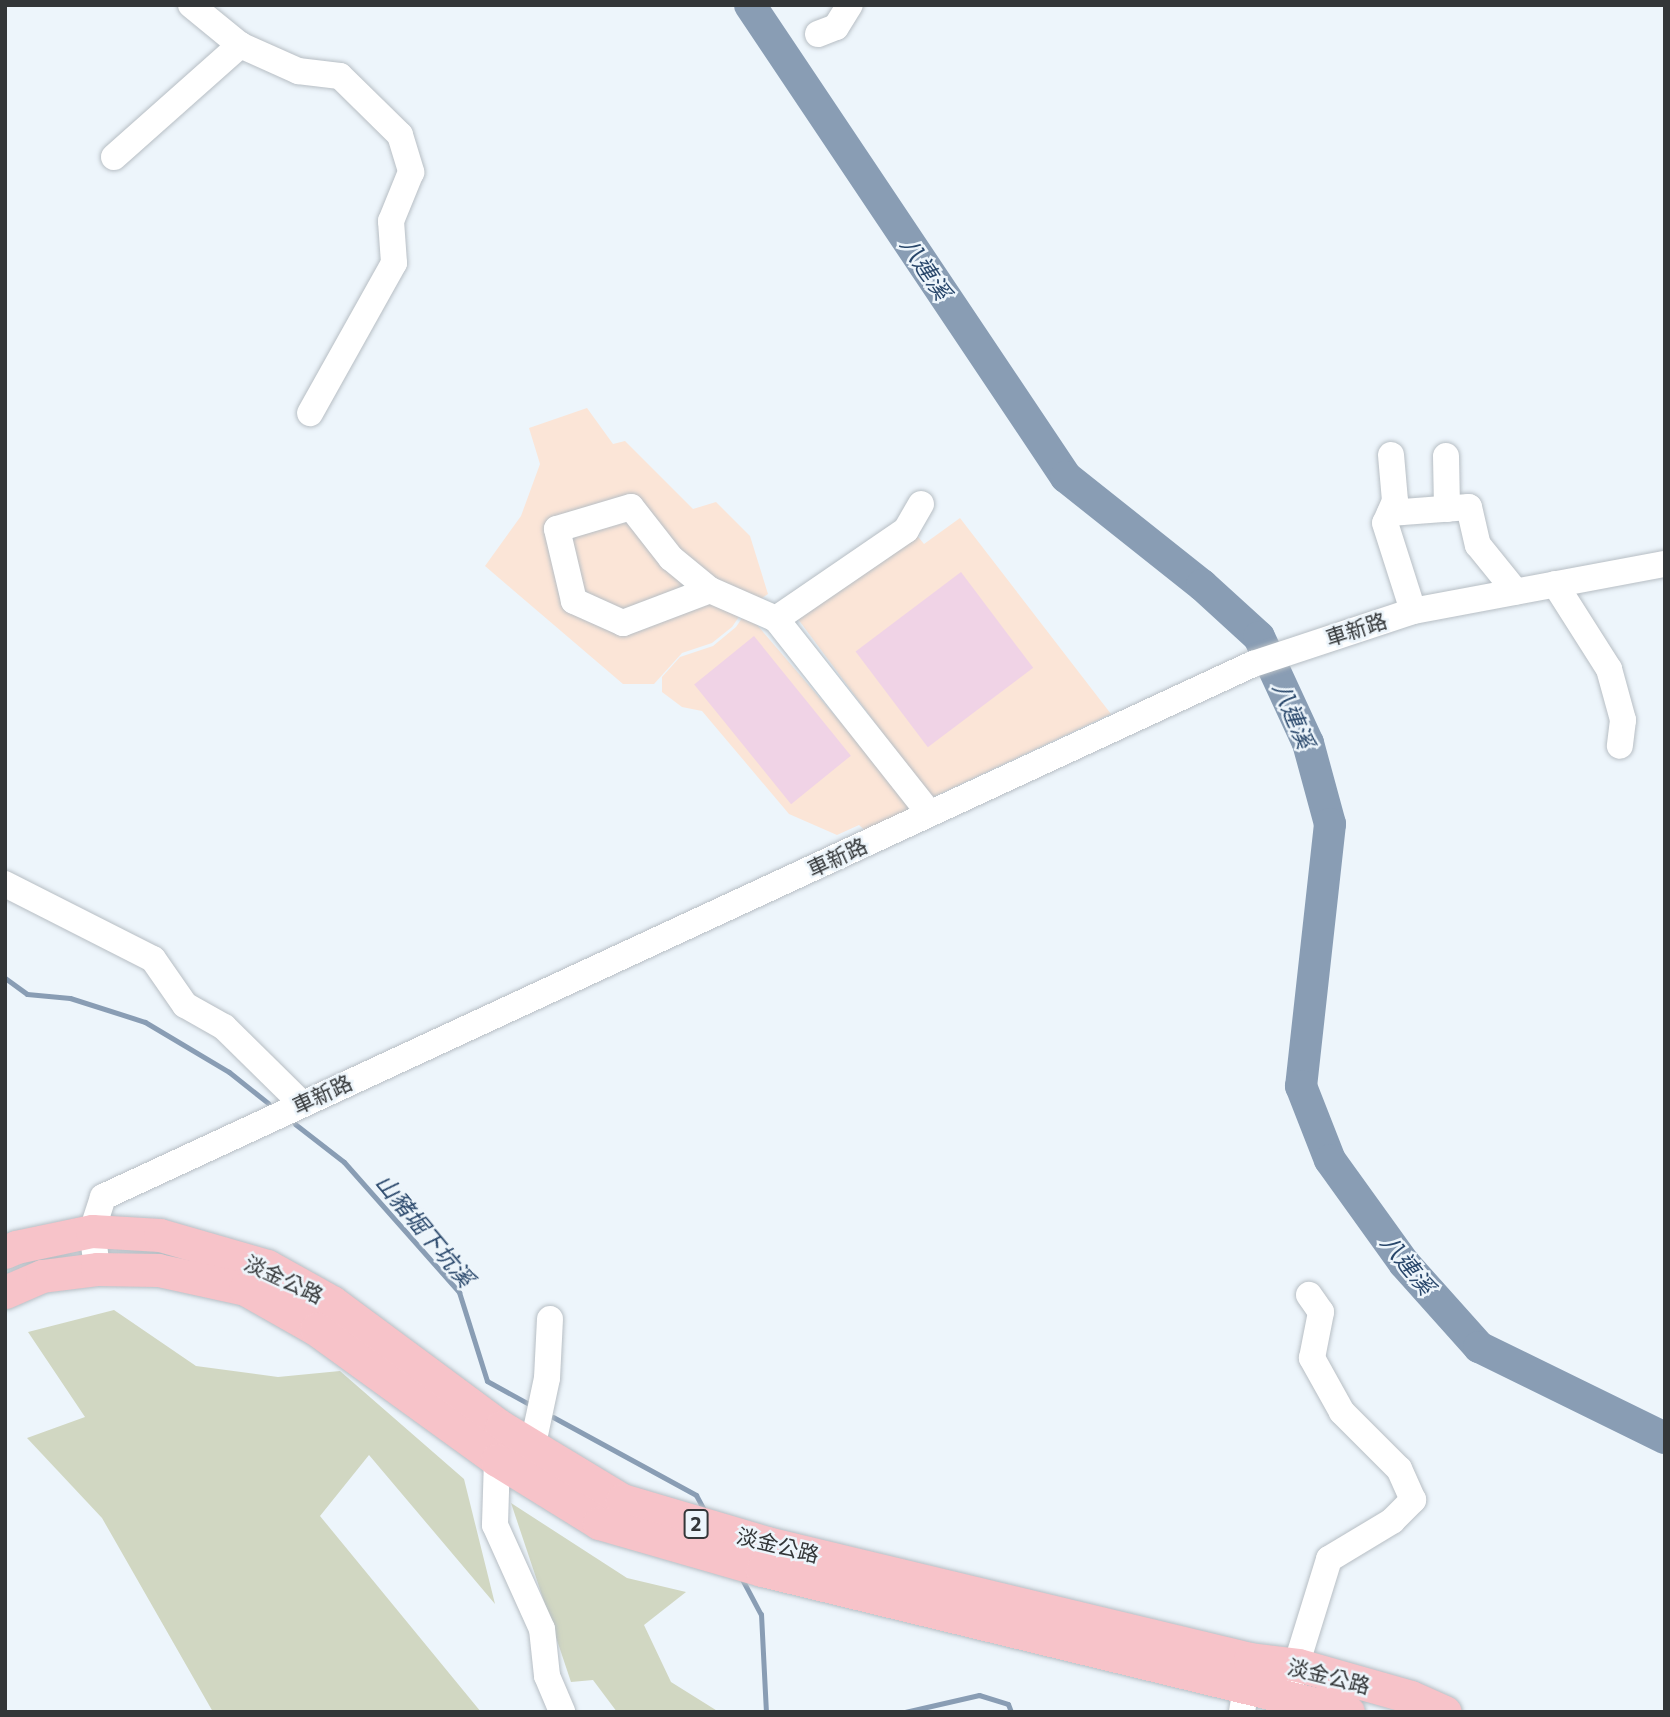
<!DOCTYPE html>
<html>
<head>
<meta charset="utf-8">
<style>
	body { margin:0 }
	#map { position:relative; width:1670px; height:1717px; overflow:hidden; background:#edf5fb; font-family:Commissioner,"Noto Sans TC",sans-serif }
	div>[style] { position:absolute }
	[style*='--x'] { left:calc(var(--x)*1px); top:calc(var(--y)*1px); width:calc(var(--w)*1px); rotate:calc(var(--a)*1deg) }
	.industrial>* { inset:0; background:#fbe5d7 }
	.green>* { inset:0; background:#d1d7c2 }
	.stream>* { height:5px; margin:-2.5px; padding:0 2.5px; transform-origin:2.5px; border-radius:2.5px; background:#899db4 }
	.river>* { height:32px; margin:-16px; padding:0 16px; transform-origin:16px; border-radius:16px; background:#899db4 }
	.building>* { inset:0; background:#f0d3e6; transform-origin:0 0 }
	.roads { filter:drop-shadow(0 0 2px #b7bec4) drop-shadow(0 0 2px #b7bec4) }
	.minor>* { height:26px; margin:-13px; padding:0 13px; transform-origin:13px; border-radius:13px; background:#fff }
	.major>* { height:33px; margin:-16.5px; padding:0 16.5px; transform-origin:16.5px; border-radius:16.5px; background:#f7c3c9 }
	span { translate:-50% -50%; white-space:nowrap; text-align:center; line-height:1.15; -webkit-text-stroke:5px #edf5fb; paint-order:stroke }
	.shield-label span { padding:2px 5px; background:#edf5fb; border:2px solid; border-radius:5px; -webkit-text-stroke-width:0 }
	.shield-label { font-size:19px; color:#333638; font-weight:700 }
	.street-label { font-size:21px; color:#333638 }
	.water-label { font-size:23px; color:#28466a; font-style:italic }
	.frame { position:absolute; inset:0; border:7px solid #333638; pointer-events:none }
</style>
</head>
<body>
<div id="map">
	<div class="industrial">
		<div style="clip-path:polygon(587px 408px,613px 444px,625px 441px,693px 509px,716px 502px,750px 536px,768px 594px,743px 611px,732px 627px,712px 643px,682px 653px,654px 684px,623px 684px,485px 566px,521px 516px,540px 464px,529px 428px)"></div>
		<div style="clip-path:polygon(960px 518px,1111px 714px,931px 798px,798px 619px,915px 533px,924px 544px)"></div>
		<div style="clip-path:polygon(746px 612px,915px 809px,869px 834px,859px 825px,837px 835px,789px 814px,702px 711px,682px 707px,662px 692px,662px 677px,680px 657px,713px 646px,736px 627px)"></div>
	</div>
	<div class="green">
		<div style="clip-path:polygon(114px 1310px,196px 1366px,278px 1377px,340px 1371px,464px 1479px,495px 1604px,369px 1455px,320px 1516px,481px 1712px,213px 1712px,102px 1518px,27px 1438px,85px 1417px,28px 1332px)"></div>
		<div style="clip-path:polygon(511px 1503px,627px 1578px,686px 1592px,644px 1625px,671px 1682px,719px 1712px,617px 1712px,593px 1680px,571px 1682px)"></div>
	</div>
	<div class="stream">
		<div style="--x:5;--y:978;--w:27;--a:36"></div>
		<div style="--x:27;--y:994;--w:43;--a:5.3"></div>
		<div style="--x:70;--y:998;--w:79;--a:17.7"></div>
		<div style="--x:145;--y:1022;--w:98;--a:30.8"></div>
		<div style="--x:229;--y:1072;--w:50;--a:38.5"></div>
		<div style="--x:295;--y:1124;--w:62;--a:37.8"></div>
		<div style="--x:344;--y:1162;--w:174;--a:48.5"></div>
		<div style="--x:459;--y:1292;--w:93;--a:72.5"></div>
		<div style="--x:487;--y:1381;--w:46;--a:28.8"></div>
		<div style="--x:553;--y:1417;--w:163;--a:28.6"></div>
		<div style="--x:696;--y:1495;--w:19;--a:62"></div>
		<div style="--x:742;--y:1579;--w:40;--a:62"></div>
		<div style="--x:761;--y:1614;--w:98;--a:87.1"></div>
		<div style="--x:905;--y:1712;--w:76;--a:-12.9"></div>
		<div style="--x:979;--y:1695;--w:30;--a:17"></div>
		<div style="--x:1008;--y:1704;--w:9;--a:69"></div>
	</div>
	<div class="river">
		<div style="--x:750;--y:5;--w:568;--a:56.2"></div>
		<div style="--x:1066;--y:477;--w:174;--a:38.5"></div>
		<div style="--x:1202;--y:585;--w:77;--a:42.4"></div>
		<div style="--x:1259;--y:637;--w:117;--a:65.2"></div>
		<div style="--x:1308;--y:743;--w:84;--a:74.8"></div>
		<div style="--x:1330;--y:824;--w:264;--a:96.3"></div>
		<div style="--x:1301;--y:1086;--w:79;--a:68.6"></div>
		<div style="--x:1330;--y:1160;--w:127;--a:54.3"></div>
		<div style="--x:1404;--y:1263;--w:113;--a:48.2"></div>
		<div style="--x:1479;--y:1347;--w:207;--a:26.1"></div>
	</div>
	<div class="building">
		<div style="left:961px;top:572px;width:120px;height:132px;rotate:53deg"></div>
		<div style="left:754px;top:636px;width:154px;height:77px;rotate:51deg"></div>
	</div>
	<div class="roads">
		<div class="minor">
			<div style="--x:191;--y:5;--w:63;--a:39.2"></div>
			<div style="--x:240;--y:45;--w:64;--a:24.1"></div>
			<div style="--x:298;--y:71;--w:42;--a:6.8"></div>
			<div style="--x:340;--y:76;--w:84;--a:44.5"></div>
			<div style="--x:400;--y:135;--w:39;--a:73"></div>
			<div style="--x:411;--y:172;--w:53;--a:112.2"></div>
			<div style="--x:391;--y:221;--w:42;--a:85.9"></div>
			<div style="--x:394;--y:263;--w:172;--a:119.2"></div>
			<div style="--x:818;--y:34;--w:19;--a:-21"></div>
			<div style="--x:836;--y:27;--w:26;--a:-58"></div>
			<div style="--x:114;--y:157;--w:169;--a:-41.6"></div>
			<div style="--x:1391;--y:455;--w:46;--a:85"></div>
			<div style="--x:1395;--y:501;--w:24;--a:114"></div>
			<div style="--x:1385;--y:523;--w:92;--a:72.3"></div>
			<div style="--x:1446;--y:456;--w:53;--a:88.9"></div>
			<div style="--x:921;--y:504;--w:30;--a:120"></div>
			<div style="--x:906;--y:530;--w:158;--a:145.6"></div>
			<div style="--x:776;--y:619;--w:248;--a:51.7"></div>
			<div style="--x:1390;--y:513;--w:79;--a:-4.3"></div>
			<div style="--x:1469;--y:507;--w:39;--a:77"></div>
			<div style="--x:1478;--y:545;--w:60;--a:51"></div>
			<div style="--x:1555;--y:584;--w:101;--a:57.6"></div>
			<div style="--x:1609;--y:669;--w:53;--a:74.6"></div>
			<div style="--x:1623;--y:720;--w:26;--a:97"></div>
			<div style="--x:710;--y:590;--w:93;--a:159.2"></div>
			<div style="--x:623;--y:623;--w:54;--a:-155.8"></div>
			<div style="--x:574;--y:601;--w:74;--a:-103.3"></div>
			<div style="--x:557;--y:529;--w:77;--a:-16.6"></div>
			<div style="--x:631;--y:507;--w:65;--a:51.9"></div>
			<div style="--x:671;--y:558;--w:50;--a:39.4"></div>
			<div style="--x:710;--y:590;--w:72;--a:23.7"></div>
			<div style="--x:5;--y:884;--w:166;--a:26.9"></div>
			<div style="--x:153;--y:959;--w:56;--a:55.2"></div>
			<div style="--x:185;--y:1005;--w:45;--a:29.4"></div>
			<div style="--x:224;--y:1027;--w:110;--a:44.6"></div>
			<div style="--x:97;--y:1269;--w:38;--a:-97"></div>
			<div style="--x:92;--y:1231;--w:36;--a:-72"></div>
			<div style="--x:103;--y:1197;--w:1268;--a:-24.87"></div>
			<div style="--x:1253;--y:664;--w:169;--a:-18.3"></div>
			<div style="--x:1413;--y:611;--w:256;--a:-10.6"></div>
			<div style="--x:533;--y:1444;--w:67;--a:-78"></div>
			<div style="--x:547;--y:1378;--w:59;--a:-87.1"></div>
			<div style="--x:497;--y:1460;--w:65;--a:91.8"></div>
			<div style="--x:495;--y:1525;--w:114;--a:65.7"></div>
			<div style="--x:542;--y:1629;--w:47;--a:83.9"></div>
			<div style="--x:547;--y:1676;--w:39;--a:67"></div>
			<div style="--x:1291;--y:1682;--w:129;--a:-72.8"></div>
			<div style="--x:1329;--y:1559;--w:74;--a:-31.1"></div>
			<div style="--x:1392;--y:1521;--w:30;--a:-45"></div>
			<div style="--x:1413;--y:1500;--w:34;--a:-114"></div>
			<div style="--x:1399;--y:1469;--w:81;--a:-135"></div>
			<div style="--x:1342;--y:1412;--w:62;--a:-119.1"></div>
			<div style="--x:1312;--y:1358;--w:47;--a:-78.9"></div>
			<div style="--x:1321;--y:1312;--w:21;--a:-125"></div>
			<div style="--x:1242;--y:1712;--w:45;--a:-81"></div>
		</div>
		<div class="major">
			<div style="--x:5;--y:1252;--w:12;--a:-24"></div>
			<div style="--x:16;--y:1247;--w:78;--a:-11.9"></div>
			<div style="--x:92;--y:1231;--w:68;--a:3.4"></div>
			<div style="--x:160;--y:1235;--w:111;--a:16.2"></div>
			<div style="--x:267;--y:1266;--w:74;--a:29"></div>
			<div style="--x:332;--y:1302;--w:210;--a:36.5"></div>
			<div style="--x:501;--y:1427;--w:141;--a:31.1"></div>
			<div style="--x:622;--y:1500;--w:151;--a:16.5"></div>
			<div style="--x:767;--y:1543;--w:497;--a:13.5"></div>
			<div style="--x:1250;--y:1659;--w:48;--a:7.1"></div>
			<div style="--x:1298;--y:1665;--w:117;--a:15.8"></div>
			<div style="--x:1411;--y:1697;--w:37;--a:24"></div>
			<div style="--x:5;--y:1292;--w:40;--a:-23.4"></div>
			<div style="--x:42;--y:1276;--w:55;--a:-7.3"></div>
			<div style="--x:97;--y:1269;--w:61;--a:0.9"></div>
			<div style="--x:158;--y:1270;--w:89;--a:12.3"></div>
			<div style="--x:245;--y:1289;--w:81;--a:29.4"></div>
			<div style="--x:316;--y:1329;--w:223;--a:35.9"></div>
			<div style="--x:497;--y:1460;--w:120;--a:31.7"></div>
			<div style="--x:599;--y:1523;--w:170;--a:16.1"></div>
			<div style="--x:762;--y:1570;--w:603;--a:13.62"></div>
		</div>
	</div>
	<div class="shield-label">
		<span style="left:696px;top:1524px">2</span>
	</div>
	<div class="street-label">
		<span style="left:1356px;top:629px;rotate:-18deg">車新路</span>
		<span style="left:837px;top:857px;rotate:-25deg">車新路</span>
		<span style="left:322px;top:1094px;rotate:-25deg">車新路</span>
		<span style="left:284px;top:1279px;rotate:25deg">淡金公路</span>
		<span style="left:778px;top:1545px;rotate:14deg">淡金公路</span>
		<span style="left:1329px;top:1676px;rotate:14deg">淡金公路</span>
	</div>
	<div class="water-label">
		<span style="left:926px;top:268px;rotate:56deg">八連溪</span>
		<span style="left:1294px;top:715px;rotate:67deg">八連溪</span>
		<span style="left:425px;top:1230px;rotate:50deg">山豬堀下坑溪</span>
		<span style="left:1408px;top:1264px;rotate:51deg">八連溪</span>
	</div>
	<div class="frame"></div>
</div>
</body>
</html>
